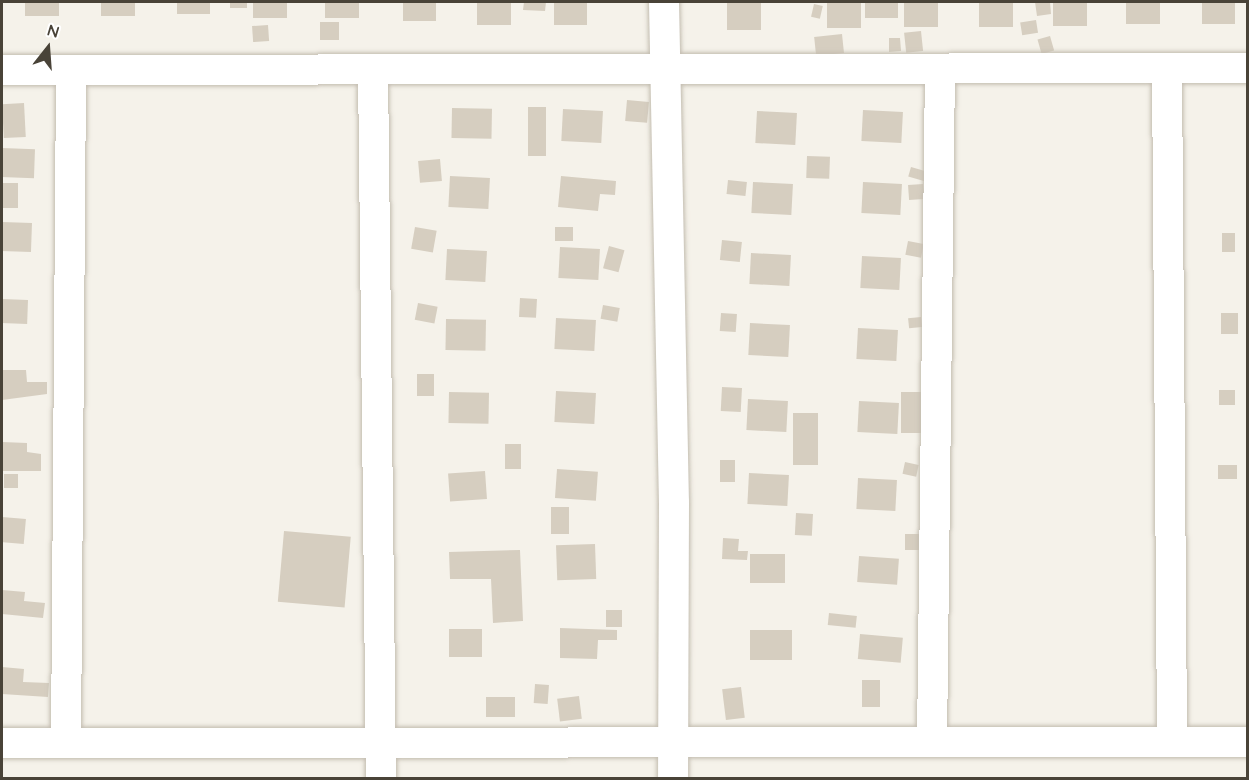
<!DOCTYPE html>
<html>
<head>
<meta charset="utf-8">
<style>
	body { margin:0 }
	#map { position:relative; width:1249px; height:780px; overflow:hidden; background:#f5f2ea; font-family:Quicksand,sans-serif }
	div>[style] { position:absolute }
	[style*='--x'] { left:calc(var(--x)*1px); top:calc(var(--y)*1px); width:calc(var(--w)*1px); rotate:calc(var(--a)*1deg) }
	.building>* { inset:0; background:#d6cec0; transform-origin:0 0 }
	.roads { filter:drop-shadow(0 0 2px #c3bdb0) drop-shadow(0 0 2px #c3bdb0) }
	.minor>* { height:30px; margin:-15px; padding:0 15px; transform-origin:15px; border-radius:15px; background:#fff }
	span { translate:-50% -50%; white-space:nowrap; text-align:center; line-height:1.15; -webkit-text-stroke:5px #fff; paint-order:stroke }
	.frame { position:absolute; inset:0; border:3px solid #494338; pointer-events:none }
	.north { position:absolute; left:18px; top:18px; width:60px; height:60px; -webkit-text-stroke:4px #fff; paint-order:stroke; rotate:17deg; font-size:16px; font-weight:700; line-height:24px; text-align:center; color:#494338 }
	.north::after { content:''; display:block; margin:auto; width:21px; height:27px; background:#494338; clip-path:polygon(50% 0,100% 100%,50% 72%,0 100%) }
</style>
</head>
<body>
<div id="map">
	<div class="building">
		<div style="left:25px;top:2px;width:34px;height:14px"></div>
		<div style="left:101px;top:2px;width:34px;height:14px"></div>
		<div style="left:177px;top:2px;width:33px;height:12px"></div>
		<div style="left:230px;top:2px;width:17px;height:6px"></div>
		<div style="left:253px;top:2px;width:34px;height:16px"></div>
		<div style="left:325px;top:2px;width:34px;height:16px"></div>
		<div style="left:403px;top:2px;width:33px;height:19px"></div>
		<div style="left:477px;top:2px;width:34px;height:23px"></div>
		<div style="clip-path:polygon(524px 2px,546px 2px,545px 11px,523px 10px)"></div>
		<div style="left:554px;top:2px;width:33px;height:23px"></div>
		<div style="left:727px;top:2px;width:34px;height:28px"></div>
		<div style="left:827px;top:2px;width:34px;height:26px"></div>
		<div style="left:865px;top:2px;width:33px;height:16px"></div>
		<div style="left:904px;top:2px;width:34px;height:25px"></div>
		<div style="left:979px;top:2px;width:34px;height:25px"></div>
		<div style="clip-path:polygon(1035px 2px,1050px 2px,1051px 14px,1037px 16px)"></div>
		<div style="left:1053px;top:2px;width:34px;height:24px"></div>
		<div style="left:1126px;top:2px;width:34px;height:22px"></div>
		<div style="left:1202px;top:2px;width:33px;height:22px"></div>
		<div style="left:814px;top:4px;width:9px;height:13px;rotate:13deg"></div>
		<div style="left:1036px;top:20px;width:13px;height:16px;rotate:81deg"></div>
		<div style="left:320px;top:22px;width:19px;height:18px"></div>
		<div style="left:268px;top:25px;width:16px;height:16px;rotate:86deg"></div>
		<div style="left:921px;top:31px;width:20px;height:17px;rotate:84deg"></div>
		<div style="left:842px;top:34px;width:19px;height:28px;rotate:84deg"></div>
		<div style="left:1050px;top:36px;width:15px;height:13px;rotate:74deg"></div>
		<div style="clip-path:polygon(889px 38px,900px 38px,901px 51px,889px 52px)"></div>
		<div style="left:627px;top:100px;width:22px;height:21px;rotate:5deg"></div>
		<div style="left:24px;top:103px;width:34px;height:22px;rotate:87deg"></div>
		<div style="left:528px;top:107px;width:18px;height:49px"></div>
		<div style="left:452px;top:108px;width:40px;height:30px;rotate:1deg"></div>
		<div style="left:563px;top:109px;width:40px;height:32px;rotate:3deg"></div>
		<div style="left:863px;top:110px;width:40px;height:31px;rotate:3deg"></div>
		<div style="left:757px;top:111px;width:40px;height:32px;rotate:3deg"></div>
		<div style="left:2px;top:148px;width:33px;height:29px;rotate:2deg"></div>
		<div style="left:807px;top:156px;width:23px;height:22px;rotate:2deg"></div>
		<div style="left:440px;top:159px;width:22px;height:22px;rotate:85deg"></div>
		<div style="left:911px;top:167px;width:18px;height:10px;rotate:16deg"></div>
		<div style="left:450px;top:176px;width:40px;height:31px;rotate:3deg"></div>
		<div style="clip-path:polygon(561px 176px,616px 181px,615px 195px,600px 194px,598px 211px,558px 207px)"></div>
		<div style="left:728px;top:180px;width:19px;height:14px;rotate:6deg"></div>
		<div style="left:753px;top:182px;width:40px;height:31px;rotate:3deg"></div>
		<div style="left:863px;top:182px;width:39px;height:31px;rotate:3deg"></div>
		<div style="left:2px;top:183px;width:16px;height:25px"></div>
		<div style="left:923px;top:184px;width:15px;height:15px;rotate:86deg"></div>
		<div style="left:2px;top:222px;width:30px;height:29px;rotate:2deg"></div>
		<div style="left:415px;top:227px;width:22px;height:22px;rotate:10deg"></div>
		<div style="left:555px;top:227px;width:18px;height:14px"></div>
		<div style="left:1222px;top:233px;width:13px;height:19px"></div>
		<div style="left:722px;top:240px;width:20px;height:20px;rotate:6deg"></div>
		<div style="left:908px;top:241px;width:16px;height:14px;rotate:11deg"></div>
		<div style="left:609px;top:246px;width:16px;height:23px;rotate:15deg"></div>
		<div style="left:560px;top:247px;width:40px;height:31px;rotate:3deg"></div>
		<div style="left:447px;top:249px;width:40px;height:31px;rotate:3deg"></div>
		<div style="left:751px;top:253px;width:40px;height:31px;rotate:3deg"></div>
		<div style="left:862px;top:256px;width:39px;height:32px;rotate:3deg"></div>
		<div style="left:520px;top:298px;width:17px;height:19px;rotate:3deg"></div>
		<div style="left:2px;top:299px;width:26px;height:24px;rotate:2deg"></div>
		<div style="left:418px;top:303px;width:20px;height:17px;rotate:11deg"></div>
		<div style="left:603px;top:305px;width:17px;height:14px;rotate:10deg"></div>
		<div style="left:721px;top:313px;width:16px;height:18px;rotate:4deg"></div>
		<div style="left:1221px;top:313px;width:17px;height:21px"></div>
		<div style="left:921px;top:317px;width:10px;height:13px;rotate:84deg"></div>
		<div style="left:556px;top:318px;width:40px;height:31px;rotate:3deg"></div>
		<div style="left:446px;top:319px;width:40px;height:31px;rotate:1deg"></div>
		<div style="left:750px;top:323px;width:40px;height:32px;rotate:3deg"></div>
		<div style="left:858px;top:328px;width:40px;height:31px;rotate:3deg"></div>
		<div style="clip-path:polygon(2px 370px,26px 370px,27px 382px,47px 382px,47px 394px,2px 400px)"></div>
		<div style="left:417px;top:374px;width:17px;height:22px"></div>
		<div style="left:722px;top:387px;width:20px;height:24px;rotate:3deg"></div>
		<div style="left:1219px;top:390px;width:16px;height:15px"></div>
		<div style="left:556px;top:391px;width:40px;height:31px;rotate:3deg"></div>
		<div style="left:449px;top:392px;width:40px;height:31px;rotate:1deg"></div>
		<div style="left:901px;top:392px;width:23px;height:41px"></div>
		<div style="left:748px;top:399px;width:40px;height:31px;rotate:3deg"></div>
		<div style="left:859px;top:401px;width:40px;height:31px;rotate:3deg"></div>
		<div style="left:793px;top:413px;width:25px;height:52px"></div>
		<div style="clip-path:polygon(2px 442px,27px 443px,27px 452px,41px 454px,41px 471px,2px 471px)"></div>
		<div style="left:505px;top:444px;width:16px;height:25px"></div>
		<div style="left:720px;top:460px;width:15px;height:22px"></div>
		<div style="left:905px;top:462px;width:14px;height:12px;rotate:12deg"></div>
		<div style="left:1218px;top:465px;width:19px;height:14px"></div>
		<div style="left:557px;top:469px;width:41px;height:29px;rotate:4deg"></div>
		<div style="left:485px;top:471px;width:28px;height:37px;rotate:86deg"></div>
		<div style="left:749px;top:473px;width:40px;height:31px;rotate:3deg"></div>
		<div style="left:4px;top:474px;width:14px;height:14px"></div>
		<div style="left:858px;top:478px;width:39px;height:31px;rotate:3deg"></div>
		<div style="left:551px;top:507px;width:18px;height:27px"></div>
		<div style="left:796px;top:513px;width:17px;height:22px;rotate:3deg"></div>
		<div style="left:2px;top:517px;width:24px;height:25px;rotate:5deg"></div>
		<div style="left:284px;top:531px;width:67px;height:71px;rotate:5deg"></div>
		<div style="left:905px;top:534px;width:18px;height:16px"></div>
		<div style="clip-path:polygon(723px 538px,739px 539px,738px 551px,748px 551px,747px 560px,722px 559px)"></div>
		<div style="left:595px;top:544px;width:35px;height:39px;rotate:88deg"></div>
		<div style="clip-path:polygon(520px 550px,523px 621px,493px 623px,491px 579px,450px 579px,449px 552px)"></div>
		<div style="left:750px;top:554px;width:35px;height:29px"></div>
		<div style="left:859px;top:556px;width:40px;height:26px;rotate:4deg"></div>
		<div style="clip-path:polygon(2px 590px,25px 592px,24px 601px,45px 603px,43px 618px,2px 614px)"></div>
		<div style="left:606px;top:610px;width:16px;height:17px"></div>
		<div style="left:829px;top:613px;width:28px;height:12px;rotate:6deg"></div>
		<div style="clip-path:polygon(560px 628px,617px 630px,617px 640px,598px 640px,597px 659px,560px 658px)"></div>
		<div style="left:449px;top:629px;width:33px;height:28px"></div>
		<div style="left:792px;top:630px;width:30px;height:42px;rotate:90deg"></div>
		<div style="left:860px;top:634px;width:43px;height:25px;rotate:5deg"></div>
		<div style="clip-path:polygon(2px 667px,24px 669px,23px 682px,49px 683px,48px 697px,2px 694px)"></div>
		<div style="left:862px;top:680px;width:18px;height:27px"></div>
		<div style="left:535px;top:684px;width:14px;height:19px;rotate:4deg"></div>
		<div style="left:741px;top:687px;width:31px;height:19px;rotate:83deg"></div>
		<div style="left:579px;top:696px;width:23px;height:22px;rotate:83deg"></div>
		<div style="left:486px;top:697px;width:29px;height:20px"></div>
	</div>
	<div class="roads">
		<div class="minor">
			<div style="--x:664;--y:2;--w:501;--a:88.86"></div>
			<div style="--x:674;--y:503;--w:275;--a:90.2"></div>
			<div style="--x:1167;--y:68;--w:674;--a:89.57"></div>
			<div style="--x:373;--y:69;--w:709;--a:89.35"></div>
			<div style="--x:2;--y:70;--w:1246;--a:-0.09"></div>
			<div style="--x:932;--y:742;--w:673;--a:-89.32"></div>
			<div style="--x:2;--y:743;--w:1246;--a:-0.05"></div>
			<div style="--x:66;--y:743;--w:673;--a:-89.57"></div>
		</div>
	</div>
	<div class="frame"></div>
	<div class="north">N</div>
</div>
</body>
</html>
